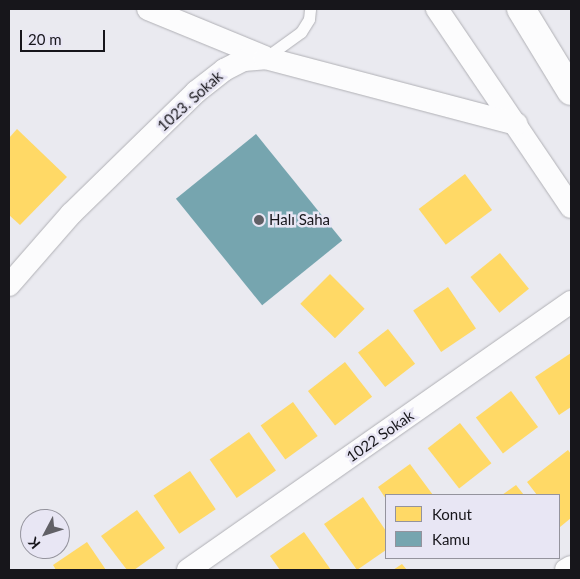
<!DOCTYPE html>
<html>
<head>
<meta charset="utf-8">
<style>
	body { margin:0 }
	#map { position:relative; width:580px; height:579px; overflow:hidden; background:#eaeaf0; font-family:Lato,sans-serif }
	div>[style] { position:absolute }
	[style*='--x'] { left:calc(var(--x)*1px); top:calc(var(--y)*1px); width:calc(var(--w)*1px); rotate:calc(var(--a)*1deg) }
	.homes>* { inset:0; background:#ffd966; transform-origin:0 0 }
	.public>* { inset:0; background:#76a5af; transform-origin:0 0 }
	.roads { filter:drop-shadow(0 0 1px #b0b0b5) drop-shadow(0 0 1px #b0b0b5) }
	.lane>* { height:11px; margin:-5.5px; padding:0 5.5px; transform-origin:5.5px; border-radius:5.5px; background:#fcfcfd }
	.street>* { height:22px; margin:-11px; padding:0 11px; transform-origin:11px; border-radius:11px; background:#fcfcfd }
	.highway>* { height:28px; margin:-14px; padding:0 14px; transform-origin:14px; border-radius:14px; background:#fcfcfd }
	.dots>* { width:14px; height:14px; translate:-50% -50%; box-sizing:border-box; border:2px solid #e8e6f4; border-radius:50% }
	span { translate:-50% -50%; white-space:nowrap; text-align:center; line-height:1.15; -webkit-text-stroke:5px #e8e6f4; paint-order:stroke }
	.street-label { font-size:15px; color:#17161b }
	.poi-label { font-size:15px; color:#17161b }
	.left { translate:0 -50%; text-align:left }
	.frame { position:absolute; inset:0; border:10px solid #17161b; pointer-events:none }
	.legend { position:absolute; left:385px; top:494px; width:175px; height:65px; box-sizing:border-box; background:#e8e6f4; border:1px solid #94939d; margin:0; padding:6px 9px; list-style:none; font-size:15px; color:#17161b }
	.legend li { display:flex; align-items:center; gap:10px; height:25px }
	.legend b { width:25px; border:1px solid #94939d }
	.north { position:absolute; left:20px; top:509px; width:50px; height:50px; box-sizing:border-box; background:#e8e6f4; border:1px solid #94939d; border-radius:50%; rotate:230deg; font-size:14px; font-weight:700; line-height:20px; text-align:center; color:#17161b }
	.north::after { content:''; display:block; margin:auto; width:18px; height:22px; background:#616066; clip-path:polygon(50% 0,100% 100%,50% 72%,0 100%) }
	.scale { position:absolute; left:20px; top:30px; width:85px; height:22px; box-sizing:border-box; border:2px solid #17161b; border-top:0; padding-left:6px; font-size:15px; line-height:18px; white-space:nowrap; color:#17161b; -webkit-text-stroke:4px #e8e6f4; paint-order:stroke }
</style>
</head>
<body>
<div id="map">
	<div class="homes">
		<div style="clip-path:polygon(17px 129px,67px 177px,20px 225px,9px 215px,9px 138px)"></div>
		<div style="left:465px;top:174px;width:45px;height:58px;rotate:53deg"></div>
		<div style="left:500px;top:253px;width:46px;height:38px;rotate:51deg"></div>
		<div style="left:330px;top:274px;width:49px;height:42px;rotate:45deg"></div>
		<div style="left:448px;top:287px;width:50px;height:42px;rotate:56deg"></div>
		<div style="left:388px;top:329px;width:44px;height:38px;rotate:52deg"></div>
		<div style="clip-path:polygon(571px 353px,571px 407px,559px 415px,535px 377px)"></div>
		<div style="left:345px;top:362px;width:44px;height:47px;rotate:52deg"></div>
		<div style="left:511px;top:391px;width:45px;height:44px;rotate:53deg"></div>
		<div style="left:293px;top:402px;width:42px;height:40px;rotate:54deg"></div>
		<div style="left:460px;top:423px;width:51px;height:41px;rotate:52deg"></div>
		<div style="left:249px;top:432px;width:47px;height:48px;rotate:55deg"></div>
		<div style="clip-path:polygon(568px 450px,571px 454px,571px 518px,560px 527px,559px 495px,537px 495px,527px 482px)"></div>
		<div style="clip-path:polygon(410px 464px,433px 495px,386px 495px,386px 499px,378px 487px)"></div>
		<div style="left:190px;top:471px;width:46px;height:44px;rotate:56deg"></div>
		<div style="clip-path:polygon(516px 485px,524px 495px,502px 495px)"></div>
		<div style="clip-path:polygon(363px 497px,386px 531px,386px 550px,357px 570px,324px 524px)"></div>
		<div style="clip-path:polygon(137px 510px,165px 548px,134px 570px,127px 570px,101px 536px)"></div>
		<div style="clip-path:polygon(304px 532px,331px 570px,280px 570px,270px 556px)"></div>
		<div style="clip-path:polygon(87px 542px,106px 570px,56px 570px,53px 565px)"></div>
		<div style="clip-path:polygon(402px 564px,407px 570px,393px 570px)"></div>
	</div>
	<div class="public">
		<div style="left:256px;top:134px;width:137px;height:103px;rotate:51deg"></div>
	</div>
	<div class="roads">
		<div class="lane">
			<div style="--x:265;--y:58;--w:44;--a:-35.8"></div>
			<div style="--x:301;--y:32;--w:15;--a:-58"></div>
			<div style="--x:309;--y:19;--w:10;--a:-84"></div>
		</div>
		<div class="street">
			<div style="--x:148;--y:9;--w:126;--a:22.3"></div>
			<div style="--x:437;--y:9;--w:239;--a:55.9"></div>
			<div style="--x:9;--y:285;--w:94;--a:-48.9"></div>
			<div style="--x:71;--y:214;--w:175;--a:-44.3"></div>
			<div style="--x:196;--y:92;--w:36;--a:-38"></div>
			<div style="--x:224;--y:70;--w:22;--a:-27"></div>
			<div style="--x:244;--y:60;--w:21;--a:-5"></div>
			<div style="--x:265;--y:58;--w:260;--a:14.7"></div>
			<div style="--x:188;--y:570;--w:467;--a:-35"></div>
			<div style="--x:566;--y:570;--w:6;--a:-31"></div>
		</div>
		<div class="highway">
			<div style="--x:521;--y:9;--w:96;--a:58.6"></div>
		</div>
	</div>
	<div class="dots">
		<div style="left:259px;top:220px;background:#616066"></div>
	</div>
	<div class="street-label">
		<span style="left:190px;top:101px;rotate:-42deg">1023. Sokak</span>
		<span style="left:380px;top:436px;rotate:-35deg">1022 Sokak</span>
	</div>
	<div class="poi-label">
		<span class="left" style="left:269px;top:220px">Halı Saha</span>
	</div>
	<div class="frame"></div>
	<ul class="legend">
	<li><b style="height:14px;background:#ffd966"></b>Konut</li>
	<li><b style="height:14px;background:#76a5af"></b>Kamu</li>
	</ul>
	<div class="north">K</div>
	<div class="scale">20 m</div>
</div>
</body>
</html>
